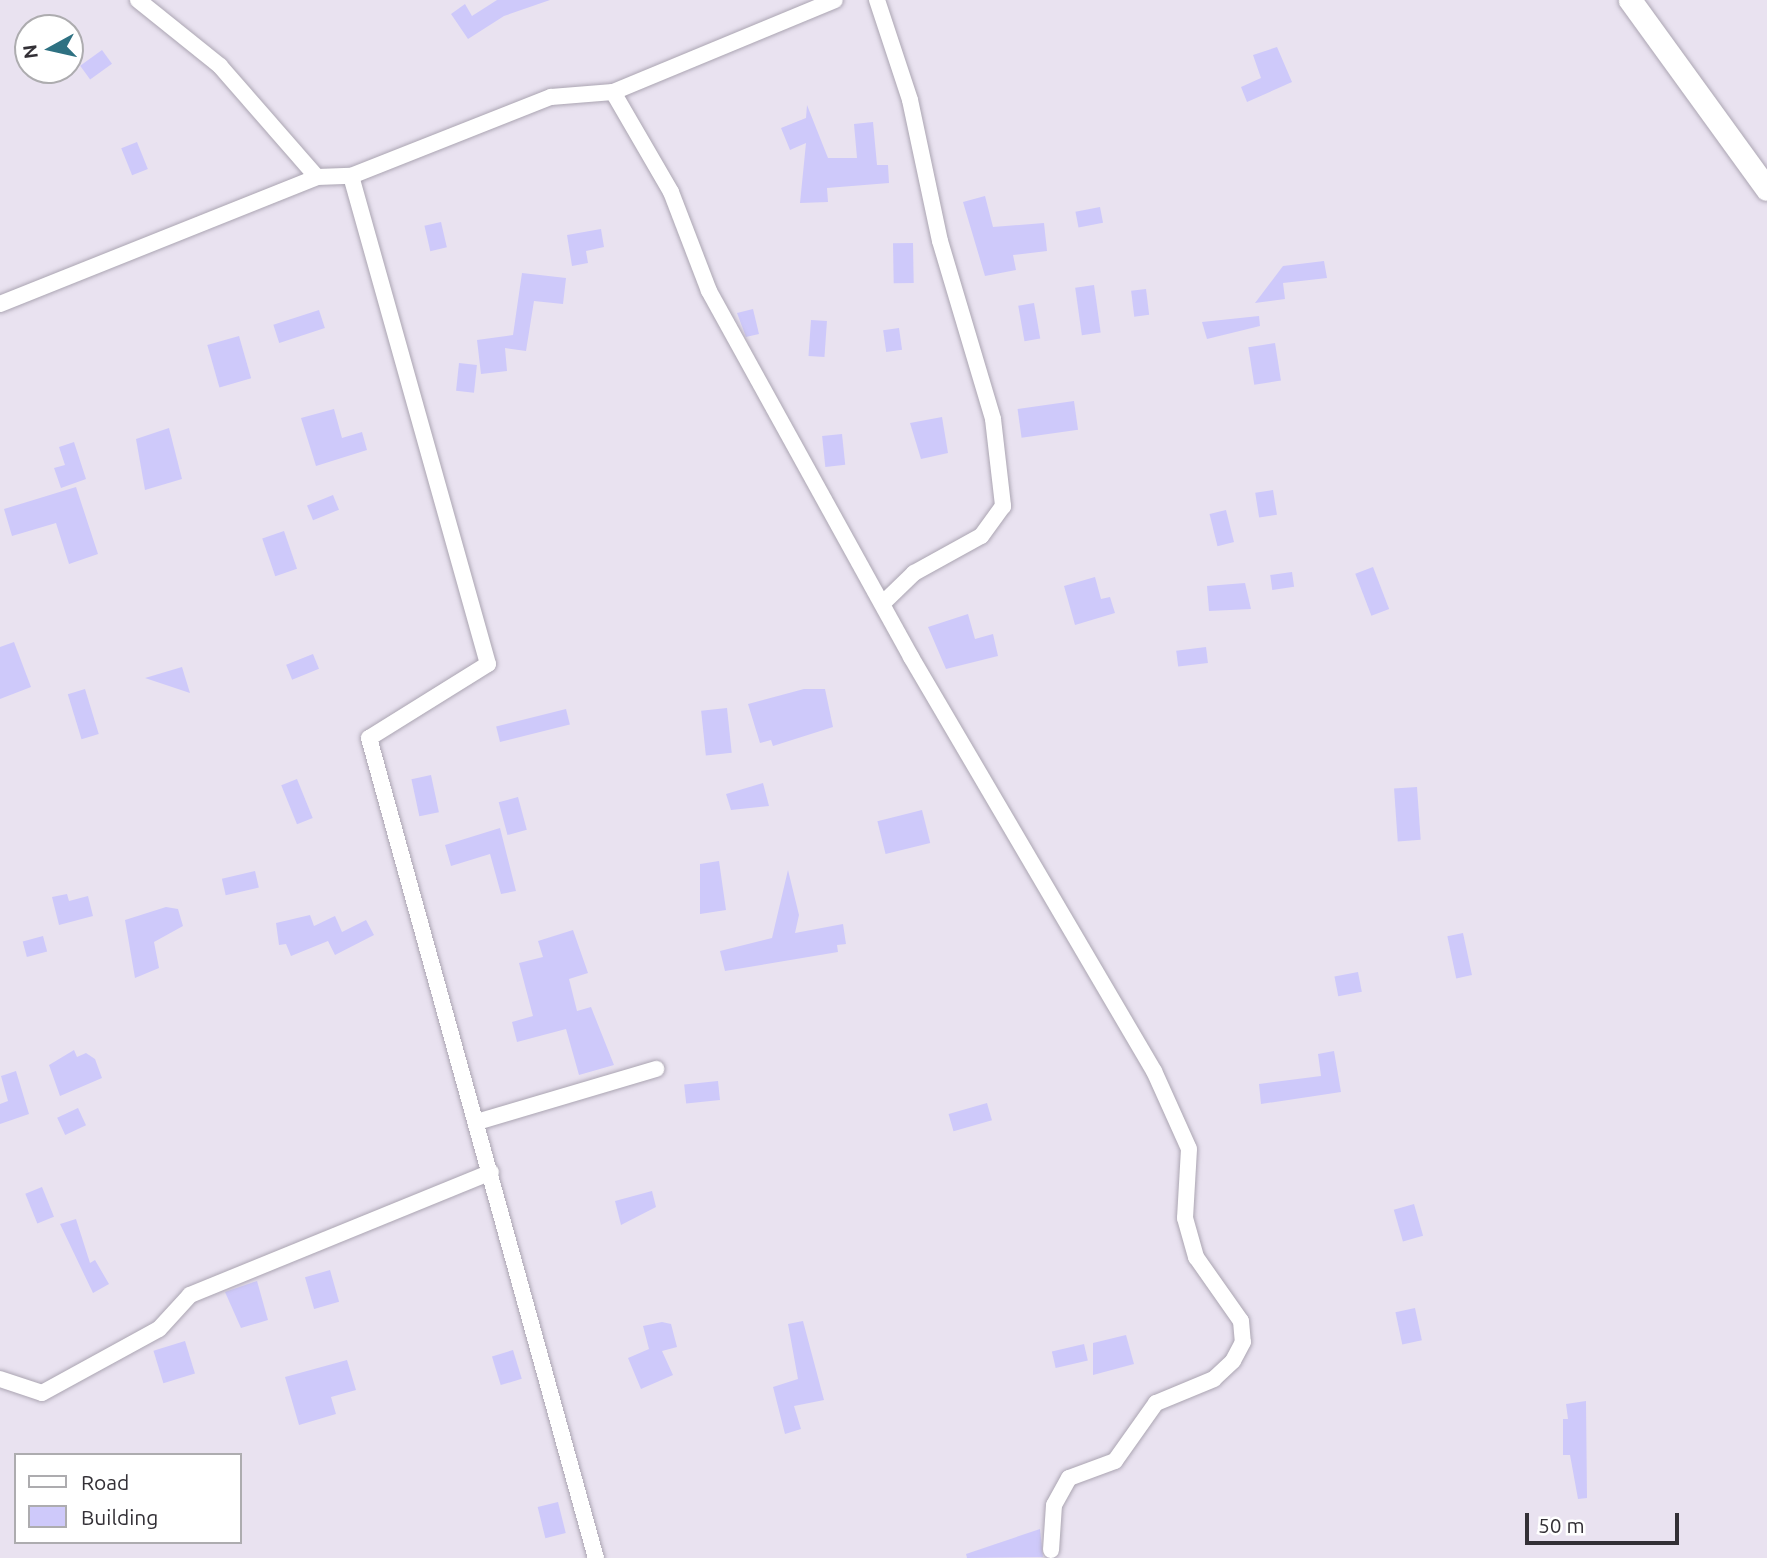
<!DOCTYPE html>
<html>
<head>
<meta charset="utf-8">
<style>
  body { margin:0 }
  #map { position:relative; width:1767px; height:1558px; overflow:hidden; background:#e9e2f0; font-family:Ubuntu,sans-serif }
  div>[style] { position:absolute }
  .building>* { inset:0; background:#cec9fa; transform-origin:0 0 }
  .roads { filter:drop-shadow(0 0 2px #aba5b2) drop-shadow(0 0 2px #aba5b2) }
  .minor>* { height:16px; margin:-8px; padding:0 8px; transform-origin:8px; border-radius:8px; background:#fff }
  .secondary>* { height:23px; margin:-11.5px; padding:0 11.5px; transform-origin:11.5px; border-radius:11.5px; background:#fff }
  span { translate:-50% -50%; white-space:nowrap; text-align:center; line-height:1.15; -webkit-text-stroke:5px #fff; paint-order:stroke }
  .legend { position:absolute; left:14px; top:1453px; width:228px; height:91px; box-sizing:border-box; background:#fff; border:2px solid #adacaf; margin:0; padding:9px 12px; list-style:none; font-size:21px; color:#333036 }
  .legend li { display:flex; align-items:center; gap:14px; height:35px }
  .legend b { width:35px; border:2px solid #adacaf }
  .north { position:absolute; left:14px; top:14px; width:70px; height:70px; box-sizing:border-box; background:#fff; border:2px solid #adacaf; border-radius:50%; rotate:262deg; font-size:19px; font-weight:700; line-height:28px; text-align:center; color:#333036 }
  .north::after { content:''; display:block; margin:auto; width:24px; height:32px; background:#2e7182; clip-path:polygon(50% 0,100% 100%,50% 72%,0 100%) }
  .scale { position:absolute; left:1525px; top:1513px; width:154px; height:32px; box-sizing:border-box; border:4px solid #333036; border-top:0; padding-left:9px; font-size:21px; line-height:24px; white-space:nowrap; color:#333036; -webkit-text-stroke:5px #fff; paint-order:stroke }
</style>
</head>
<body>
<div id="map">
  <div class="building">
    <div style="clip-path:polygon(497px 0,550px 0,504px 16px,468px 39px,451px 14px,465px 4px,472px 16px)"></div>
    <div style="clip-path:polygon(1277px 47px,1292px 82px,1247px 102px,1241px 87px,1261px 78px,1253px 55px)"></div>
    <div style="left:102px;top:50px;width:17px;height:27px;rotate:54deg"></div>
    <div style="clip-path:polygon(807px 105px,828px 158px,857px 158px,854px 124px,873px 122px,877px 165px,888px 165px,889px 183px,827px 188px,828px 202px,800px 203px,806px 143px,790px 150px,781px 128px,806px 118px)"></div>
    <div style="left:137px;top:142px;width:29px;height:17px;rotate:68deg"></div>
    <div style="clip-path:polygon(985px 196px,993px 227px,1044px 223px,1047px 251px,1013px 255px,1016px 270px,985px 276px,963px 202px)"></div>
    <div style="left:1100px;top:207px;width:16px;height:25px;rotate:79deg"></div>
    <div style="left:441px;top:222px;width:26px;height:17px;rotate:77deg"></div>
    <div style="clip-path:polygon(601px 229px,604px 247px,586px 251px,588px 263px,572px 266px,567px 235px)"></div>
    <div style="left:913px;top:243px;width:40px;height:20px;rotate:89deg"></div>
    <div style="clip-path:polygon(1324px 261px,1327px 278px,1283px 283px,1285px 299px,1255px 303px,1283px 266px)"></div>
    <div style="clip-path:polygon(522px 273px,566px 278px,563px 304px,534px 301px,526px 351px,505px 348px,507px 371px,481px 374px,477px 340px,513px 335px)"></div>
    <div style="left:1094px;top:285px;width:48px;height:19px;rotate:82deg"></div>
    <div style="left:1146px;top:289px;width:26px;height:15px;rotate:83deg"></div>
    <div style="left:1034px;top:303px;width:36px;height:16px;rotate:80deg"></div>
    <div style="clip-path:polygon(753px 309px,759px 334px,746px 337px,737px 313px)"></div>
    <div style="left:319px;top:310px;width:19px;height:48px;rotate:72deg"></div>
    <div style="clip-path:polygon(1259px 316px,1260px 326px,1207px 339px,1202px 322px)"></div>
    <div style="left:811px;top:320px;width:16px;height:36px;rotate:4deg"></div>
    <div style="left:899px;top:328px;width:22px;height:16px;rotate:82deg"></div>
    <div style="left:239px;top:336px;width:44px;height:33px;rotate:74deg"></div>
    <div style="left:1275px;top:343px;width:38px;height:27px;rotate:81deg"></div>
    <div style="left:459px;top:363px;width:18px;height:28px;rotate:6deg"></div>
    <div style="left:1074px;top:401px;width:29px;height:57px;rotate:82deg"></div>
    <div style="clip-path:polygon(334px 409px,342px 438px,362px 432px,367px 450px,316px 466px,301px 418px)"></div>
    <div style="clip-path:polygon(942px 417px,948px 453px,921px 459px,910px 423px)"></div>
    <div style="clip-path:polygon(169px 428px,182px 479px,145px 490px,136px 439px)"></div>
    <div style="left:842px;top:434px;width:31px;height:20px;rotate:84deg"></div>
    <div style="clip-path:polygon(74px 442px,86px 479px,61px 488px,54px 468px,65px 465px,59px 447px)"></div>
    <div style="clip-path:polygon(76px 487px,98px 554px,69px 564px,56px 523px,12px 536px,4px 509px)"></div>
    <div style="left:1273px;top:490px;width:25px;height:18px;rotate:81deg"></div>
    <div style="left:333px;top:495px;width:16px;height:28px;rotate:68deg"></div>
    <div style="left:1226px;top:510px;width:33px;height:17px;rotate:76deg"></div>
    <div style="left:284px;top:531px;width:40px;height:23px;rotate:71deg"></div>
    <div style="left:1373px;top:567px;width:45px;height:19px;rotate:69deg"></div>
    <div style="left:1292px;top:572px;width:15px;height:22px;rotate:82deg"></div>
    <div style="clip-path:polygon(1095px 577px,1101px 599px,1110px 597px,1115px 613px,1075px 625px,1064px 586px)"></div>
    <div style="clip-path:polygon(1245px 583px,1251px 609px,1209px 611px,1207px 586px)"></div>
    <div style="clip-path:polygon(968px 614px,975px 639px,993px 634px,998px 656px,946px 669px,928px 627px)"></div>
    <div style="clip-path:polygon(14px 642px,31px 687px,0 699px,0 647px)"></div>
    <div style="left:1206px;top:647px;width:16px;height:30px;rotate:83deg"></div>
    <div style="left:313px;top:654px;width:16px;height:29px;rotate:68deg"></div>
    <div style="clip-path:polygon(182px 667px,190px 693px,145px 678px)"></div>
    <div style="left:85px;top:689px;width:47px;height:18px;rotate:73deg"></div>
    <div style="clip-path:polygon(804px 689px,825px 689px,833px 727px,773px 746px,771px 740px,760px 743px,748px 704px)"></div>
    <div style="left:727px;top:708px;width:45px;height:26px;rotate:84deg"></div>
    <div style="left:566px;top:709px;width:16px;height:72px;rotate:76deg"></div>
    <div style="left:431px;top:775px;width:38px;height:20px;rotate:78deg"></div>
    <div style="left:297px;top:779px;width:42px;height:17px;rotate:68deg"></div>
    <div style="clip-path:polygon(763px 783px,769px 806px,731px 810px,726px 794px)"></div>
    <div style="left:1417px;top:787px;width:53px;height:23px;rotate:86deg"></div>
    <div style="left:518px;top:797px;width:34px;height:20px;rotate:75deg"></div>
    <div style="left:922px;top:810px;width:34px;height:46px;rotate:76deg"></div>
    <div style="clip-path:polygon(500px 828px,516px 891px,501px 894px,490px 854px,451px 866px,445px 845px)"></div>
    <div style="clip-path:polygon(719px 861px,726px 910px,700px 914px,700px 864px)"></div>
    <div style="clip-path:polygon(788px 870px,799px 915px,795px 933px,843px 924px,846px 944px,837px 945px,838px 952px,725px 971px,720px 951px,772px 938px)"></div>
    <div style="left:255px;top:871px;width:17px;height:34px;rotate:77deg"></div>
    <div style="clip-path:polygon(67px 894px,69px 901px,88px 896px,93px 916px,59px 925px,52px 897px)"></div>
    <div style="clip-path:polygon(166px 907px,178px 909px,183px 926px,154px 942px,159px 968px,135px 978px,125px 920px)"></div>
    <div style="clip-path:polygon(310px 915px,314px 926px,335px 916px,342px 932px,366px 920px,374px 935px,335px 955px,328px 941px,291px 956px,286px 944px,279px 945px,276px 923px)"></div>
    <div style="clip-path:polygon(573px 930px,588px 973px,569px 979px,577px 1011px,591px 1007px,614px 1065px,579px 1075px,566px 1029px,517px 1042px,512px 1022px,533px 1016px,519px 963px,543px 957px,538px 941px)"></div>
    <div style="left:1463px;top:933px;width:43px;height:16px;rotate:78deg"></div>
    <div style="left:43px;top:936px;width:16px;height:21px;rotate:75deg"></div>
    <div style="left:1358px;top:972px;width:20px;height:24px;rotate:79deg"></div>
    <div style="clip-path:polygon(74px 1050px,77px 1057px,86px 1053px,95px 1059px,102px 1078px,60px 1096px,49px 1065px)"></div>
    <div style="clip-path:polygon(1334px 1051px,1341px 1092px,1261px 1104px,1259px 1084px,1321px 1076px,1318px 1054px)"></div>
    <div style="clip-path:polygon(16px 1071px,29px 1114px,0 1124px,0 1104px,8px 1101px,1px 1076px)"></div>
    <div style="left:718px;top:1081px;width:19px;height:34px;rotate:84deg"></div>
    <div style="left:987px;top:1103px;width:18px;height:40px;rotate:74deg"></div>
    <div style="left:78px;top:1108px;width:19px;height:23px;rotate:65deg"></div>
    <div style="left:42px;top:1187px;width:32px;height:18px;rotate:68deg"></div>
    <div style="clip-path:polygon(652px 1191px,656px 1207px,621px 1225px,615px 1201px)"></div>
    <div style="left:1414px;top:1204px;width:33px;height:21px;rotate:74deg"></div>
    <div style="clip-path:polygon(76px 1219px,90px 1263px,95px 1260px,109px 1284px,93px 1293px,60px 1224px)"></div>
    <div style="left:330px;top:1270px;width:33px;height:26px;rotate:74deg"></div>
    <div style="clip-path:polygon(257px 1281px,268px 1320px,241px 1328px,225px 1292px)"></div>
    <div style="left:1415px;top:1308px;width:33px;height:20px;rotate:78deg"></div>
    <div style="clip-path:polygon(803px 1321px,824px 1400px,794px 1406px,801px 1429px,785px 1434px,773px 1387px,798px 1379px,788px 1324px)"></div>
    <div style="clip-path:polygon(662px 1322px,671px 1324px,677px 1347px,662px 1351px,673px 1375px,641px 1389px,628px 1358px,649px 1349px,643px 1326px)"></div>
    <div style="clip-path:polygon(1126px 1335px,1134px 1364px,1093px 1375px,1093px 1343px)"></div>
    <div style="left:185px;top:1341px;width:34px;height:33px;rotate:73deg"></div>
    <div style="left:1084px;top:1344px;width:17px;height:33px;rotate:77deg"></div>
    <div style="left:513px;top:1350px;width:30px;height:22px;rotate:73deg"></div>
    <div style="clip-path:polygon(347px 1360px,356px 1390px,331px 1397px,336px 1414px,299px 1425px,285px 1377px)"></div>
    <div style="clip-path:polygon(1586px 1401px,1587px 1498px,1578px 1499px,1570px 1455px,1563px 1455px,1563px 1419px,1568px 1419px,1566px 1404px)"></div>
    <div style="left:558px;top:1502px;width:32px;height:21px;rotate:76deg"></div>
    <div style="clip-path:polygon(1040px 1529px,1043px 1557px,967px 1558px,966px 1554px)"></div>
  </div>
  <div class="roads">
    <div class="minor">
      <div style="left:138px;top:0;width:105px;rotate:38.8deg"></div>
      <div style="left:220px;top:66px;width:147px;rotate:48.9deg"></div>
      <div style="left:877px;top:0;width:105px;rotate:71.7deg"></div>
      <div style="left:910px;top:100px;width:144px;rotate:78deg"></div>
      <div style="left:940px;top:241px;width:186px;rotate:73.4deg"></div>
      <div style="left:993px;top:419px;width:88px;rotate:83.4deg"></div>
      <div style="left:1003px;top:506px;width:37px;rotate:126deg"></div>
      <div style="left:981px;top:536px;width:77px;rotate:151.1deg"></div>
      <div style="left:914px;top:573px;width:43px;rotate:135.9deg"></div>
      <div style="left:613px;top:92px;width:116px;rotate:59.9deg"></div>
      <div style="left:671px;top:192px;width:106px;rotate:69deg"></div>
      <div style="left:709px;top:291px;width:418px;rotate:61.1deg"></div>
      <div style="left:911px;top:657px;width:480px;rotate:59.6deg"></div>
      <div style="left:1154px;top:1071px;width:85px;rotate:65.8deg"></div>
      <div style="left:1189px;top:1149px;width:69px;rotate:93.3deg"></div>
      <div style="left:1185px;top:1218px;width:41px;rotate:74.2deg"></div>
      <div style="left:1196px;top:1257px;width:78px;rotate:54.9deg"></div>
      <div style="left:1241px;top:1321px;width:21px;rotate:85deg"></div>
      <div style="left:1243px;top:1342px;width:21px;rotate:118deg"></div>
      <div style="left:1233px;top:1361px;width:26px;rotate:137deg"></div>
      <div style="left:1214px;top:1379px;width:63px;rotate:157.5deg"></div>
      <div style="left:1156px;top:1403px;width:71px;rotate:125.3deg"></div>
      <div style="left:1115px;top:1461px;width:49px;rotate:159.7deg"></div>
      <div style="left:1069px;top:1478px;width:31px;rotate:119deg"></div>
      <div style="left:1054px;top:1505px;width:45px;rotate:93.8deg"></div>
      <div style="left:351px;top:176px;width:507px;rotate:74.32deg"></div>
      <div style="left:488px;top:664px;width:140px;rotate:148.1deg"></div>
      <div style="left:369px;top:738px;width:851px;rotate:74.53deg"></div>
      <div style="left:0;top:304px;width:341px;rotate:-21.8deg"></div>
      <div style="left:317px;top:177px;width:34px;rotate:-2deg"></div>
      <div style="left:351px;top:176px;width:215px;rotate:-21.6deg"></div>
      <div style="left:551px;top:97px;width:62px;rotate:-4.6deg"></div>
      <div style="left:613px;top:92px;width:240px;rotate:-22.5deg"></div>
      <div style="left:477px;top:1122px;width:187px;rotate:-16.5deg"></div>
      <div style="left:0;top:1379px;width:44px;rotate:18.4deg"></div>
      <div style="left:42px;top:1393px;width:133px;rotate:-28.7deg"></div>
      <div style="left:159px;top:1329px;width:46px;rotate:-47.6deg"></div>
      <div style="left:190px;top:1295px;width:325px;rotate:-22.2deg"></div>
    </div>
    <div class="secondary">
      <div style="left:1630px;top:0;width:233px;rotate:54.1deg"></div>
    </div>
  </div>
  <ul class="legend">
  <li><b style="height:9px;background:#fff"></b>Road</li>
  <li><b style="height:19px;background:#cec9fa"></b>Building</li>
  </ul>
  <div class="north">N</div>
  <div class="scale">50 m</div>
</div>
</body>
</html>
